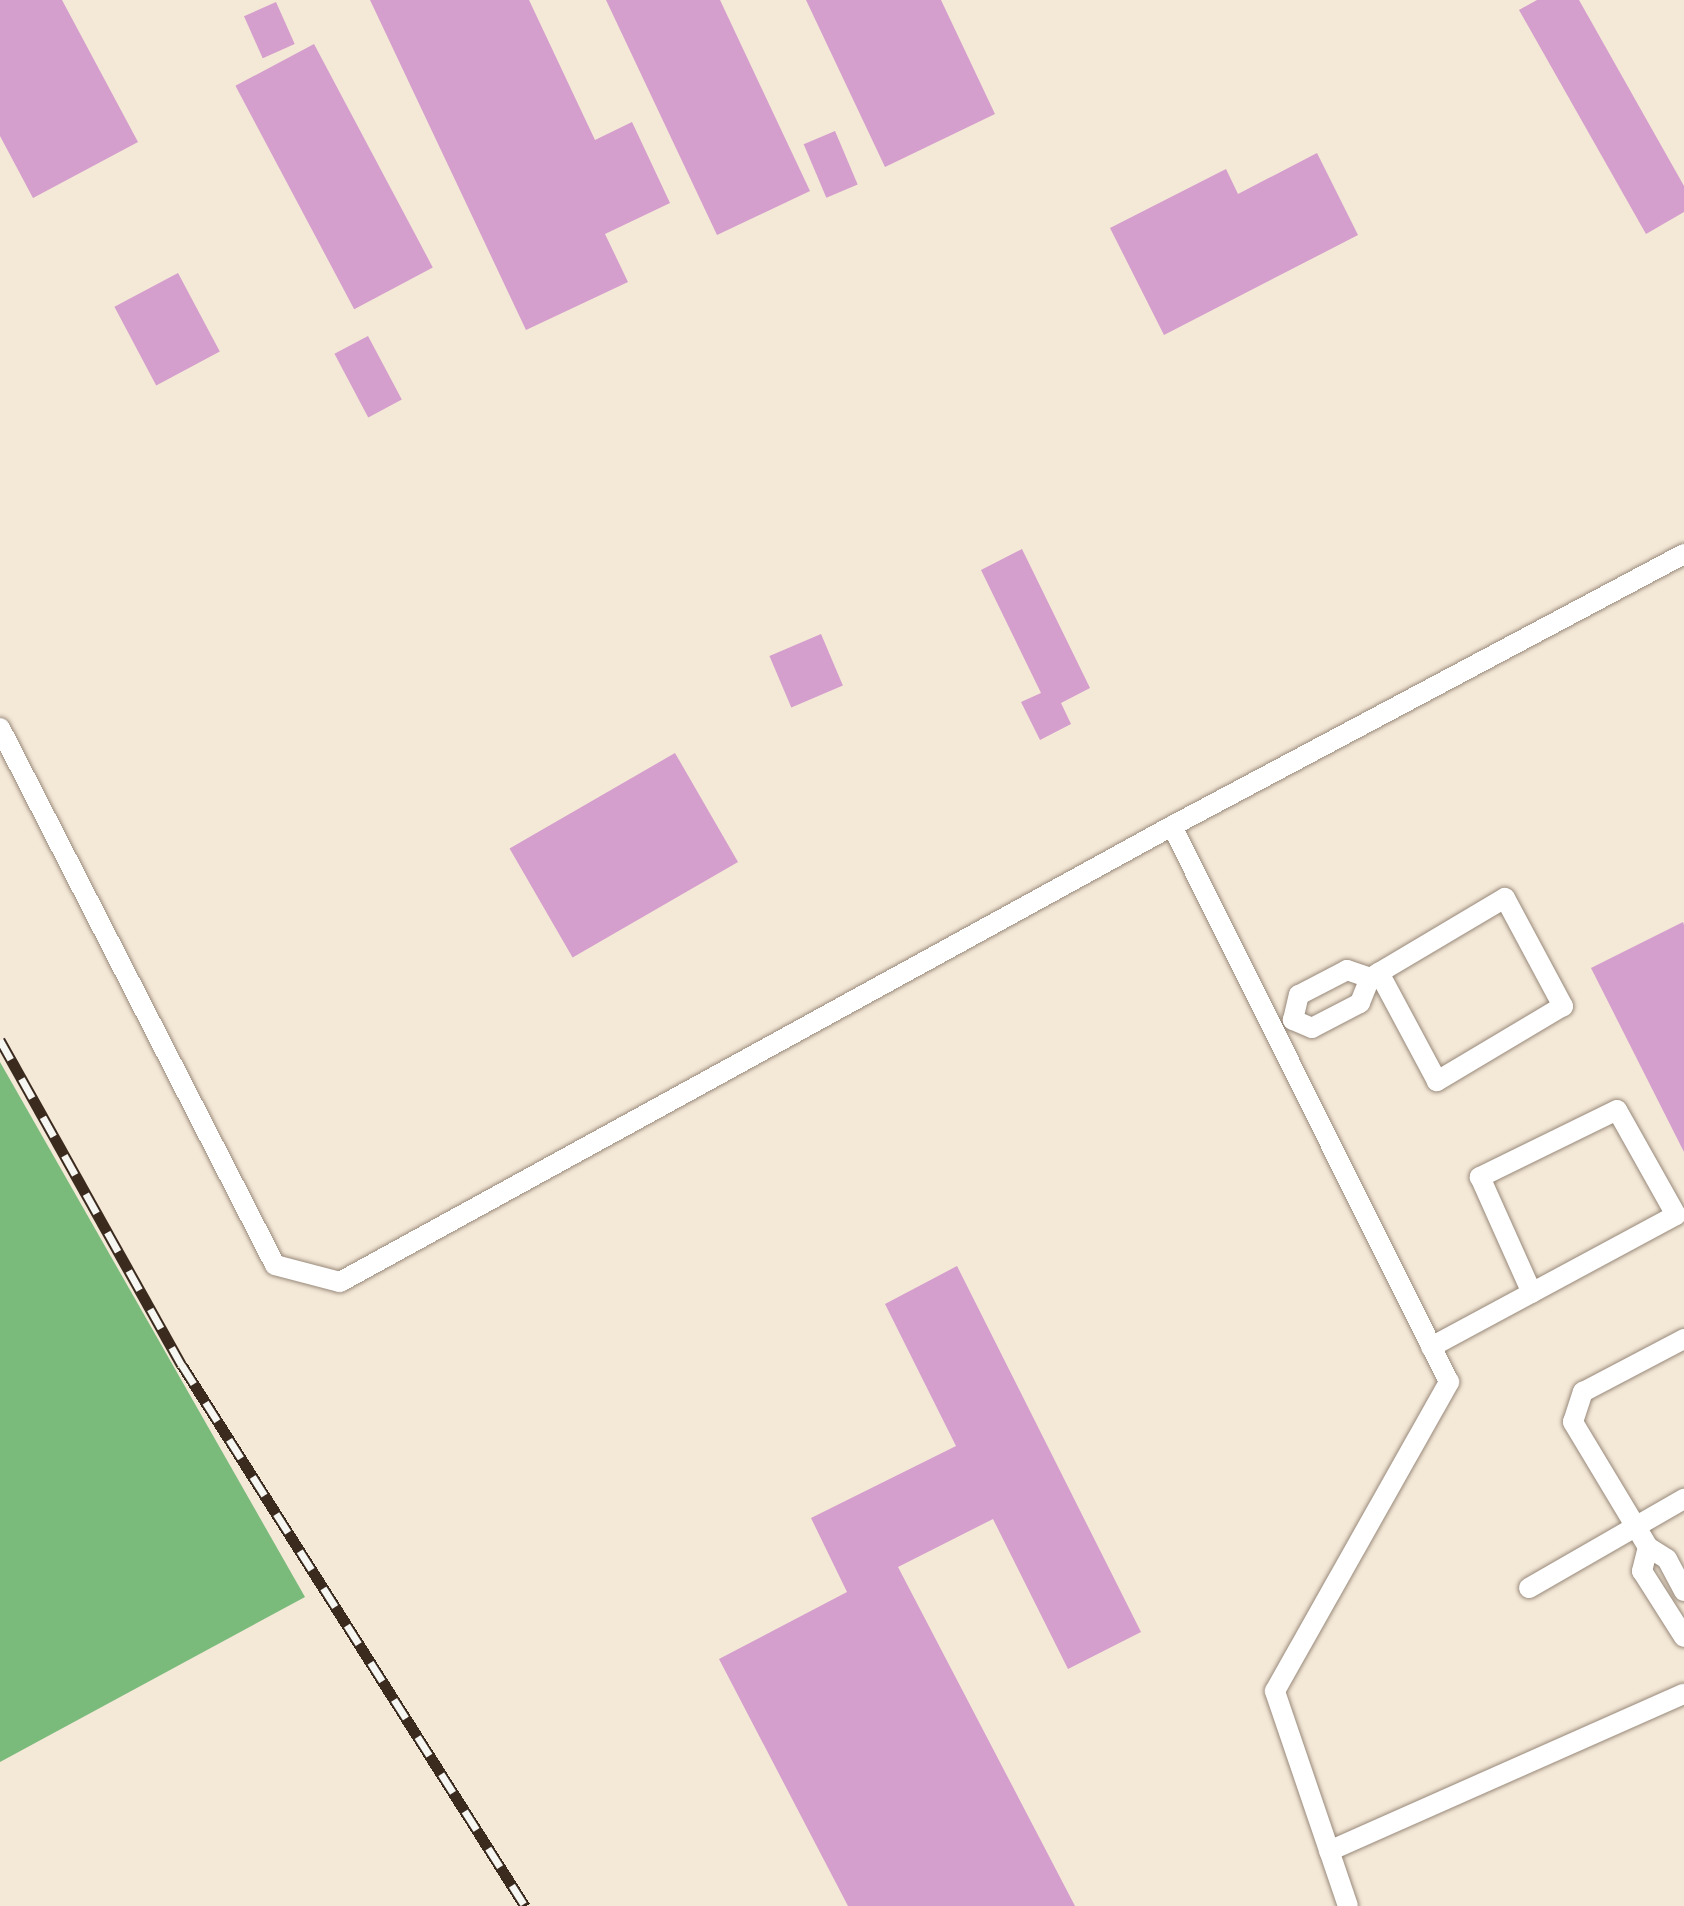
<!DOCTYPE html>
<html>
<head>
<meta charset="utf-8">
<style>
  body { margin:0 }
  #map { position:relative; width:1684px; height:1906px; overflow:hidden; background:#f4e8d7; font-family:"IM FELL French Canon",serif }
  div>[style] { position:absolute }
  .forest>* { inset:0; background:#7abb7c }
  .building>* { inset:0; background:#d49ecd; transform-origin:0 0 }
  .roads { filter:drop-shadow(0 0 2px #98897a) drop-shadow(0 0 2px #98897a) }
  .lane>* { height:20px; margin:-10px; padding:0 10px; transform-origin:10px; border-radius:10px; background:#fff }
  .rail>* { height:11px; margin-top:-5.5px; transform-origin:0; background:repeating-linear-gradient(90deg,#f6f6f2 0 22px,#3b2a1e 0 44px); box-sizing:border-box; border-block:2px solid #3b2a1e }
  span { translate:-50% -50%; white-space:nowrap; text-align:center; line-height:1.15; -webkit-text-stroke:8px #f6f6f2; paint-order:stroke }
</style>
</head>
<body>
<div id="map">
  <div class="forest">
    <div style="clip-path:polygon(0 1062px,305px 1597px,0 1762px)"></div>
  </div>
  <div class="building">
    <div style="clip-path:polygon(0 0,62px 0,138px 142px,33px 198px,0 136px)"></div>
    <div style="clip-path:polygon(370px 0,529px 0,595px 140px,632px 122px,670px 203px,605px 234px,628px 282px,526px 330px)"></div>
    <div style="clip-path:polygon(606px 0,720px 0,810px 191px,717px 235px)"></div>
    <div style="clip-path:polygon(806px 0,941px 0,995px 114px,885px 167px)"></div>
    <div style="clip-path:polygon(1537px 0,1579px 0,1684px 186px,1684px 212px,1646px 234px,1519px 10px)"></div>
    <div style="left:276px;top:2px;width:46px;height:35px;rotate:66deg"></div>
    <div style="left:314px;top:44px;width:253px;height:89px;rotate:62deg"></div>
    <div style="left:835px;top:131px;width:58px;height:34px;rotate:67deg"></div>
    <div style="clip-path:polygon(1317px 153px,1358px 235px,1164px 335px,1110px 228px,1226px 169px,1238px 194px)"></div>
    <div style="left:178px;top:273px;width:89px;height:72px;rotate:62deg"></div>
    <div style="left:368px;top:336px;width:72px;height:38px;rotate:62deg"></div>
    <div style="clip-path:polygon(1022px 549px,1090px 688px,1061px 703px,1071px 724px,1040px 740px,1021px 702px,1041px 693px,981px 570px)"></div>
    <div style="left:821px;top:634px;width:56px;height:56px;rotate:67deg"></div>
    <div style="left:675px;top:753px;width:126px;height:191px;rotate:60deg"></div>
    <div style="clip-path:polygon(1683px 922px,1684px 925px,1684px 1152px,1591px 968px)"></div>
    <div style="clip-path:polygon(957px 1266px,1141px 1632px,1068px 1669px,993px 1519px,898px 1567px,1075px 1906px,848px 1906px,719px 1659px,847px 1592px,811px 1518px,956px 1446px,885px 1304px)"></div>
  </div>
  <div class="roads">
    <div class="lane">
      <div style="left:0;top:728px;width:603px;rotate:62.88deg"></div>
      <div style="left:275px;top:1265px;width:67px;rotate:14.7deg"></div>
      <div style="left:340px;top:1282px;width:949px;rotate:-28.73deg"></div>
      <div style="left:1347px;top:970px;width:24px;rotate:19deg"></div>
      <div style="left:1370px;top:978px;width:27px;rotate:112deg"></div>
      <div style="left:1360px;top:1003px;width:54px;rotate:152.5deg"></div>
      <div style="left:1312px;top:1028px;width:21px;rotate:-157deg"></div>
      <div style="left:1293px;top:1020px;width:26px;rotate:-77deg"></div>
      <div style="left:1299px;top:995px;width:54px;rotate:-27.5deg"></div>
      <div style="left:1370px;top:978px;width:157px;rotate:-30.7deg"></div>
      <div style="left:1505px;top:898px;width:123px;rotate:61.8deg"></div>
      <div style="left:1563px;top:1006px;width:147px;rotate:149.2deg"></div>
      <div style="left:1437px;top:1081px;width:123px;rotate:-118.2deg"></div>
      <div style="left:1431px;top:1347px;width:278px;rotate:-28.3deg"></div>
      <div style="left:1676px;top:1215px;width:120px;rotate:-119.3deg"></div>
      <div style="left:1617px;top:1110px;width:153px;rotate:153.9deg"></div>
      <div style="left:1480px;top:1177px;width:127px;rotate:65.9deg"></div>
      <div style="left:1648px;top:1547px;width:146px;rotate:-121deg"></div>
      <div style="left:1573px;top:1422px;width:32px;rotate:-72deg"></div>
      <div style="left:1583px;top:1392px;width:114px;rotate:-27.7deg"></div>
      <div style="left:1529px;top:1588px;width:179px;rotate:-29.9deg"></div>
      <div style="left:1684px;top:1591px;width:36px;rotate:-118deg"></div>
      <div style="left:1667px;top:1559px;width:22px;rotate:-148deg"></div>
      <div style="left:1648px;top:1547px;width:25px;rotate:104deg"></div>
      <div style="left:1642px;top:1571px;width:78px;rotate:57.5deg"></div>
      <div style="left:1329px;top:1851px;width:388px;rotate:-23.9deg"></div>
      <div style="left:1348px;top:1906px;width:227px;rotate:-108.8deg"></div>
      <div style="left:1275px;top:1691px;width:355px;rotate:-60.6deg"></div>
      <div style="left:1449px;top:1382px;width:621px;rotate:-116.48deg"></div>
      <div style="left:1172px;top:826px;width:580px;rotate:-27.98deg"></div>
    </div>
  </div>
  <div class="rail">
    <div style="left:0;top:1040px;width:372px;rotate:60.8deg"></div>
    <div style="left:182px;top:1365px;width:641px;rotate:57.62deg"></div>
  </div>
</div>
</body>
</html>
